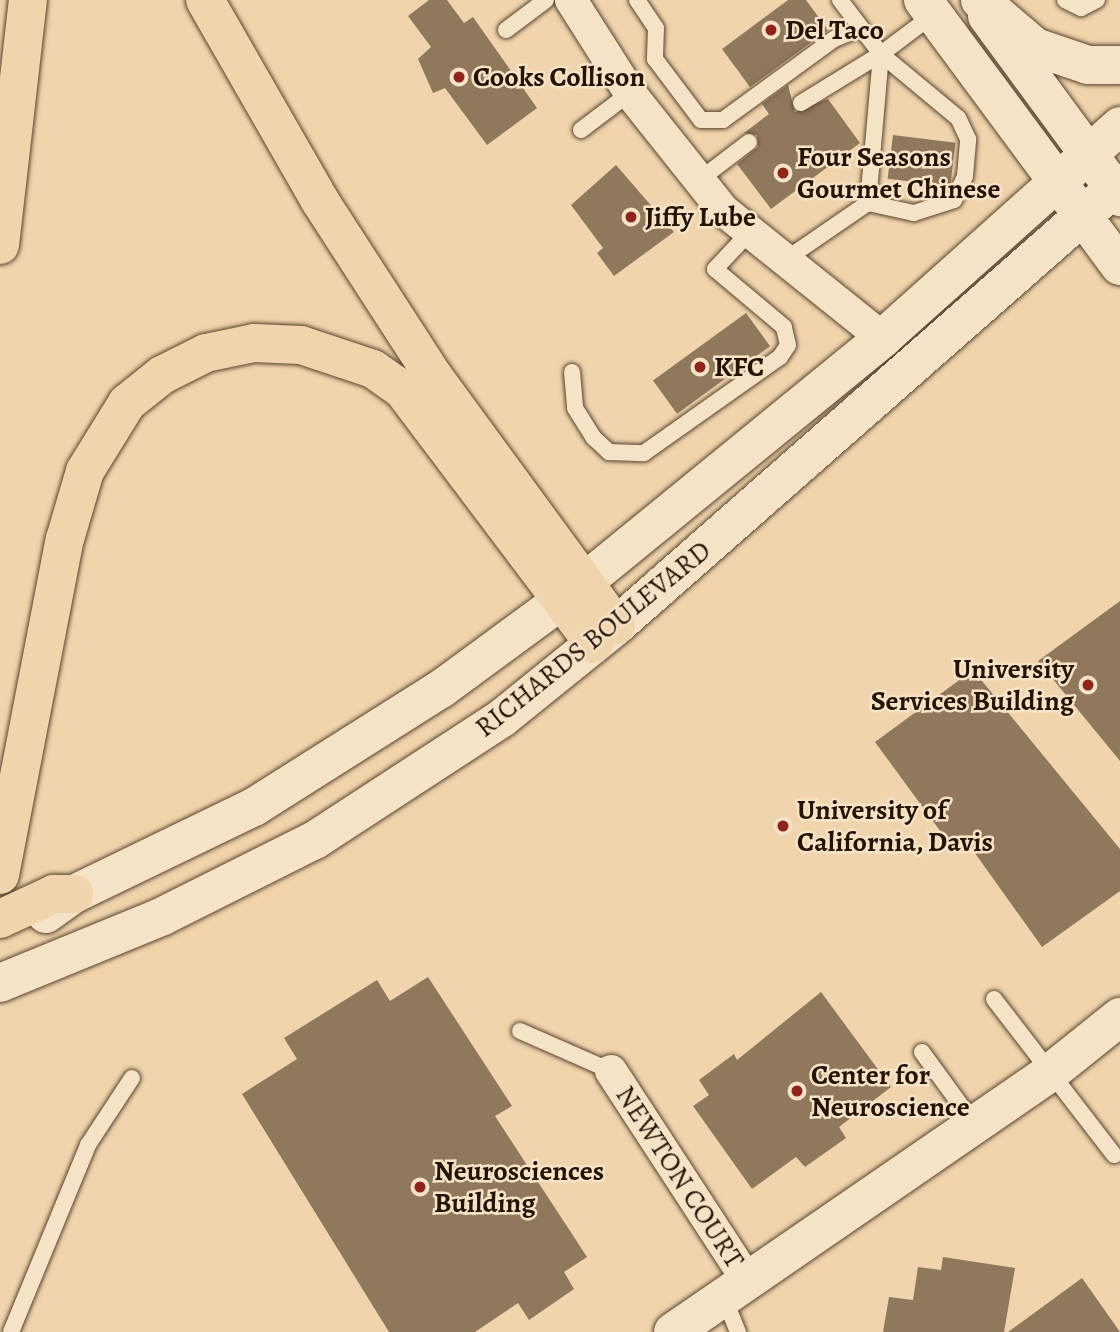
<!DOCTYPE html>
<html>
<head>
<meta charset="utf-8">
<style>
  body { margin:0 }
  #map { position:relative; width:1120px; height:1332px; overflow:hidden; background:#f0d4ab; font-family:Alegreya,serif }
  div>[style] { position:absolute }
  .building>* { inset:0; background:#8f785b; transform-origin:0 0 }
  .roads { filter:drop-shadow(0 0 2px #58442e) drop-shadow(0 0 2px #58442e) }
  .service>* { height:16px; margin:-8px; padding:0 8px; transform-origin:8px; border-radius:8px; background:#f5e3c8 }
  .minor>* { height:32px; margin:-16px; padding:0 16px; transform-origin:16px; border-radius:16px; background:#f5e3c8 }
  .tertiary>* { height:38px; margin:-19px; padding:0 19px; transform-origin:19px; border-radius:19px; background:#f5e3c8 }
  .secondary>* { height:38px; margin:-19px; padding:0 19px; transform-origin:19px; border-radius:19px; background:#f5e3c8 }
  .motorway>* { height:38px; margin:-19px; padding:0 19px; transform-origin:19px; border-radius:19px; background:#f0d4ab }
  .dots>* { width:19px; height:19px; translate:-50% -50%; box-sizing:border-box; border:4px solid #f5e3c8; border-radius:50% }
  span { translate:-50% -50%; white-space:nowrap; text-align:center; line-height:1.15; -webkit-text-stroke:5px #f5e3c8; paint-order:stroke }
  .poi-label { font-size:28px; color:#251405; font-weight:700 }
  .left { translate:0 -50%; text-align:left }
  .right { translate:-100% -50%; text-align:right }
  .street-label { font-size:28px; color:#251405 }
</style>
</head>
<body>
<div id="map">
  <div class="building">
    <div style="clip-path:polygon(429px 0,447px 0,464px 23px,473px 17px,537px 108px,487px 145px,445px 88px,433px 93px,418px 59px,431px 47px,408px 16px)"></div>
    <div style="clip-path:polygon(788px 0,806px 0,828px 30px,750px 87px,722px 49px)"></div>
    <div style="clip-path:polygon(788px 85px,795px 112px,828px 99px,860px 143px,771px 209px,737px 164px,758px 147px,757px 135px,744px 133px,769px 114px,762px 104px)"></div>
    <div style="left:893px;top:135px;width:63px;height:44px;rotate:7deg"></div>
    <div style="clip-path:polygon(616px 165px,674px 232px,614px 276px,597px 253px,603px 248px,571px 205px)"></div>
    <div style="left:746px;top:313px;width:41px;height:115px;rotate:54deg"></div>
    <div style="clip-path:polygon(1120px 601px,1120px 761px,1038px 661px)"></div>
    <div style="clip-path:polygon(973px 670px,1120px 849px,1120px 891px,1042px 947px,962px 835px,949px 843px,875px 742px)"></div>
    <div style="clip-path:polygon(428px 977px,512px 1106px,495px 1116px,587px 1257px,564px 1272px,574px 1289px,529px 1320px,518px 1303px,475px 1332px,389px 1332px,242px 1094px,297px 1059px,284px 1038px,377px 980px,390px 1001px)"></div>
    <div style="clip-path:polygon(821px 992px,891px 1087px,839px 1127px,846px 1138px,805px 1167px,796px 1157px,752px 1189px,693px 1106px,709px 1095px,699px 1080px,734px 1054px,737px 1060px)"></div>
    <div style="clip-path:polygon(943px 1257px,1015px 1268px,1004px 1332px,883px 1332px,889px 1297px,913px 1300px,918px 1267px,941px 1270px)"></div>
    <div style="clip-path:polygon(1082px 1278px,1120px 1332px,1008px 1332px)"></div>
  </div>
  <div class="roads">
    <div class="service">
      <div style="left:637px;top:0;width:34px;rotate:56deg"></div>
      <div style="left:656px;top:28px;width:31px;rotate:92deg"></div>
      <div style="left:655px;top:59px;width:76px;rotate:53deg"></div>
      <div style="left:701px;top:120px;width:22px"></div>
      <div style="left:723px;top:120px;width:137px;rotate:-36.1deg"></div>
      <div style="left:834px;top:39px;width:29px;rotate:-22deg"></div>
      <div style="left:840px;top:0;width:68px;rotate:52.8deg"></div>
      <div style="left:881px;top:54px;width:66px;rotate:-37deg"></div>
      <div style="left:1065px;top:0;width:18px;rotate:27deg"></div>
      <div style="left:1081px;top:8px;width:18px;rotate:-27deg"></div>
      <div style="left:506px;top:30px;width:50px;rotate:-36.9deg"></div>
      <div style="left:801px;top:103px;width:94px;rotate:-31.5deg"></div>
      <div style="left:581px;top:130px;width:61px;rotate:-37.1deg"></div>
      <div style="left:698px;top:181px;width:64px;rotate:-37.4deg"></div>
      <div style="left:868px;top:203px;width:47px;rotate:12.3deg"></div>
      <div style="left:914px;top:213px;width:42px;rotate:-18deg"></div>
      <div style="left:954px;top:200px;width:26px;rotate:-65deg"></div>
      <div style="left:965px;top:176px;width:37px;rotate:-85deg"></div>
      <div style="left:968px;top:139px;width:23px;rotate:-115deg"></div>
      <div style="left:958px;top:118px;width:100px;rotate:-140.3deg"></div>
      <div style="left:785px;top:260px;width:101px;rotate:-34.5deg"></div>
      <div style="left:868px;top:203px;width:150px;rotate:-85deg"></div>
      <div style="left:572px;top:372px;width:36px;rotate:85deg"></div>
      <div style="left:575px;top:408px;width:36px;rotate:58deg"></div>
      <div style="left:594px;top:438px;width:21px;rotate:43deg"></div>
      <div style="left:609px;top:452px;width:35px;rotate:2deg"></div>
      <div style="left:644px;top:453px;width:166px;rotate:-35.2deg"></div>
      <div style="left:780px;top:357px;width:14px;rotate:-56deg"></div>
      <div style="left:788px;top:345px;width:18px;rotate:-103deg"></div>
      <div style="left:784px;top:327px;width:90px;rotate:-140deg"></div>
      <div style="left:715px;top:269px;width:48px;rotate:-46.7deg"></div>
      <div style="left:994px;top:999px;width:197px;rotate:52.4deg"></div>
      <div style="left:520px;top:1031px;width:99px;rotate:23.7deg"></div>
      <div style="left:922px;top:1052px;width:90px;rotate:54deg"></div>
      <div style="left:725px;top:1300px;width:35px;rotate:68deg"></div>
      <div style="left:11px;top:1332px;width:202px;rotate:-67.6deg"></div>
      <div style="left:88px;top:1145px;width:80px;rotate:-56.7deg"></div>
    </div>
    <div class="minor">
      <div style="left:571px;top:0;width:110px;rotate:57.6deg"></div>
      <div style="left:630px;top:93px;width:149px;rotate:51.5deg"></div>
      <div style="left:723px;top:210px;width:205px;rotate:38.7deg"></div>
      <div style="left:611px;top:1071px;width:253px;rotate:56.9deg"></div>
    </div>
    <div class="tertiary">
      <div style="left:923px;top:0;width:331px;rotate:53.5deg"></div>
      <div style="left:987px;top:16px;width:225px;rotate:53.7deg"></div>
      <div style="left:673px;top:1332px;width:457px;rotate:-34.5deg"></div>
      <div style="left:1050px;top:1073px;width:90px;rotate:-38.7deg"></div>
    </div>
    <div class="secondary">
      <div style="left:980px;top:0;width:72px;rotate:40.5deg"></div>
      <div style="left:1035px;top:47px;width:56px;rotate:18.8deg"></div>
      <div style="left:1088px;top:65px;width:32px"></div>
      <div style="left:46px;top:914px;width:34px;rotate:-36deg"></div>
      <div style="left:74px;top:894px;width:200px;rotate:-25.8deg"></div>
      <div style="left:254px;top:807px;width:221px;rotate:-32.3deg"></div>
      <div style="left:441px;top:689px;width:149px;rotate:-36.3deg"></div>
      <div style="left:561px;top:601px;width:416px;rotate:-39.2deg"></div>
      <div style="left:883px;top:338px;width:318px;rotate:-41.8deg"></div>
      <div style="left:0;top:983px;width:176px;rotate:-22.3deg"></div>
      <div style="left:163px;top:916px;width:170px;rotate:-26.6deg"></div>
      <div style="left:315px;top:840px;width:223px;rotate:-33.1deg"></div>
      <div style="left:502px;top:718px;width:146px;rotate:-38.9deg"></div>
      <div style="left:616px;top:626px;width:671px;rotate:-41.31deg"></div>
    </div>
    <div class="motorway">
      <div style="left:205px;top:0;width:232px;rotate:60.2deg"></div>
      <div style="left:320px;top:201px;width:210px;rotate:57.1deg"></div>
      <div style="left:434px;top:377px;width:308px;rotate:53.8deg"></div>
      <div style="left:0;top:245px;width:247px;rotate:-83.5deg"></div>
      <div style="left:0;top:875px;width:342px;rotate:-79.1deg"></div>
      <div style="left:65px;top:539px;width:71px;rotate:-73.6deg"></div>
      <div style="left:85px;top:471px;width:80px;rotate:-58.3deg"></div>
      <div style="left:127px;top:403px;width:45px;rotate:-38.7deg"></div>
      <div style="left:162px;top:375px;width:49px;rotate:-26.6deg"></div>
      <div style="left:206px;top:353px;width:49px;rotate:-11.8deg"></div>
      <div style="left:254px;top:343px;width:47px;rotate:2.4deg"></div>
      <div style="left:301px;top:345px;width:76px;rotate:18.4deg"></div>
      <div style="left:373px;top:369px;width:35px;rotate:35deg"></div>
      <div style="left:402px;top:389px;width:319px;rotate:53deg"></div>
      <div style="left:0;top:919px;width:60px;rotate:-24.8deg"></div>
      <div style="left:54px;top:894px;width:20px"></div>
    </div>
  </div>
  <div class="dots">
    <div style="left:771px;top:30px;background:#8f2418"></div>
    <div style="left:459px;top:77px;background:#8f2418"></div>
    <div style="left:783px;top:173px;background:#8f2418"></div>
    <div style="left:631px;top:217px;background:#8f2418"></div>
    <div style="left:700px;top:367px;background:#8f2418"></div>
    <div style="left:1088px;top:685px;background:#8f2418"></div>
    <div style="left:783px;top:826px;background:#8f2418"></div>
    <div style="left:797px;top:1091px;background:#8f2418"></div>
    <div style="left:420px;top:1187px;background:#8f2418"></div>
  </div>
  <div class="poi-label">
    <span class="left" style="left:785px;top:30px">Del Taco</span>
    <span class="left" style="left:473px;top:77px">Cooks Collison</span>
    <span class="left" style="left:797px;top:173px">Four Seasons<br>Gourmet Chinese</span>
    <span class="left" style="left:645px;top:217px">Jiffy Lube</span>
    <span class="left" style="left:714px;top:367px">KFC</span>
    <span class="right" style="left:1074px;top:685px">University<br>Services Building</span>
    <span class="left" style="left:797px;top:826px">University of<br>California, Davis</span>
    <span class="left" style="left:811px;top:1091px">Center for<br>Neuroscience</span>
    <span class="left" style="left:434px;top:1187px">Neurosciences<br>Building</span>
  </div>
  <div class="street-label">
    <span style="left:593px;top:639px;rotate:-39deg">RICHARDS BOULEVARD</span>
    <span style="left:680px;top:1177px;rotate:57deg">NEWTON COURT</span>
  </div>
</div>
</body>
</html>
